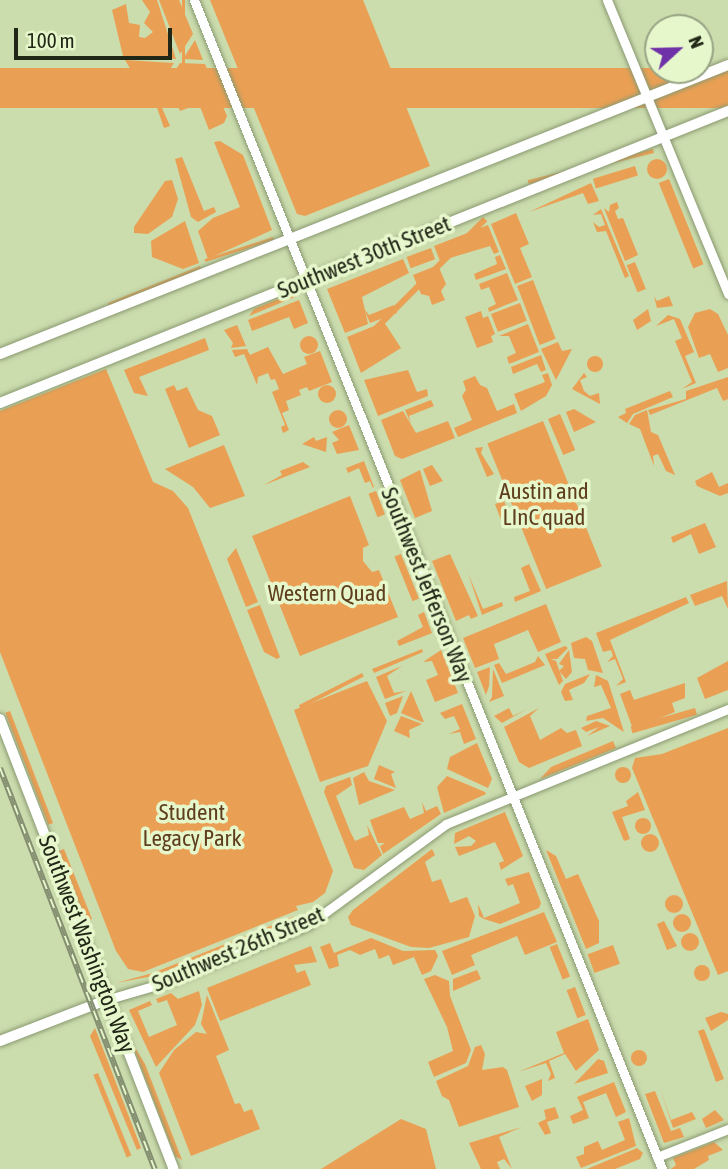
<!DOCTYPE html>
<html>
<head>
<meta charset="utf-8">
<style>
  body { margin:0 }
  #map { position:relative; width:728px; height:1169px; overflow:hidden; background:#daeabf; font-family:"Asap Condensed",sans-serif }
  div>[style] { position:absolute }
  .built>* { inset:0; background:#cbdcad }
  .green>* { inset:0; background:#eaa054; transform-origin:0 0 }
  .round { border-radius:50% }
  .roads { filter:drop-shadow(0 0 2px #8a9971) drop-shadow(0 0 2px #8a9971) }
  .minor>* { height:9px; margin:-4.5px; padding:0 4.5px; transform-origin:4.5px; border-radius:4.5px; background:#fff }
  .tertiary>* { height:10px; margin:-5px; padding:0 5px; transform-origin:5px; border-radius:5px; background:#fff }
  .rail>* { height:6px; margin-top:-3px; transform-origin:0; background:repeating-linear-gradient(90deg,#e7f7cc 0 10px,#848f71 0 20px); box-sizing:border-box; border-block:2px solid #848f71 }
  span { translate:-50% -50%; white-space:nowrap; text-align:center; line-height:1.15; -webkit-text-stroke:7px #e7f7cc; paint-order:stroke }
  .street-label { font-size:23px; color:#212717 }
  .park-label { font-size:23px; color:#5f3e1d }
  .north { position:absolute; left:644px; top:14px; width:70px; height:70px; box-sizing:border-box; background:#e7f7cc; border:2px solid #98a484; border-radius:50%; rotate:68deg; font-size:19px; font-weight:700; line-height:28px; text-align:center; color:#212717 }
  .north::after { content:''; display:block; margin:auto; width:24px; height:32px; background:#6f31a7; clip-path:polygon(50% 0,100% 100%,50% 72%,0 100%) }
  .scale { position:absolute; left:14px; top:28px; width:158px; height:32px; box-sizing:border-box; border:4px solid #212717; border-top:0; padding-left:9px; font-size:21px; line-height:24px; white-space:nowrap; color:#212717; -webkit-text-stroke:5px #e7f7cc; paint-order:stroke }
</style>
</head>
<body>
<div id="map">
  <div class="built">
    <div style="clip-path:polygon(evenodd,0 0,728px 0,728px 1169px,0 1169px,0 0,658px 28px,700px 28px,700px 70px,658px 70px,658px 28px)"></div>
  </div>
  <div class="green">
    <div style="clip-path:polygon(142px 0,157px 0,176px 59px,123px 56px,112px 10px,126px 4px,129px 23px,140px 25px,139px 37px,145px 38px,153px 32px,144px 23px,150px 12px)"></div>
    <div style="clip-path:polygon(159px 0,179px 0,193px 34px,180px 54px)"></div>
    <div style="left:182px;top:0;width:3px;height:84px"></div>
    <div style="clip-path:polygon(210px 0,363px 0,430px 166px,305px 216px,297px 214px)"></div>
    <div style="clip-path:polygon(195px 40px,203px 60px,183px 59px)"></div>
    <div style="clip-path:polygon(125px 60px,174px 63px,149px 100px)"></div>
    <div style="clip-path:polygon(180px 63px,205px 64px,227px 116px,224px 123px,209px 130px,199px 104px,180px 111px,176px 102px,162px 108px,170px 126px,164px 128px,155px 102px)"></div>
    <div style="left:728px;top:68px;width:40px;height:784px;rotate:90deg"></div>
    <div style="clip-path:polygon(220px 141px,243px 155px,272px 230px,208px 259px,198px 231px,213px 218px,240px 207px,214px 142px)"></div>
    <div style="left:653px;top:149px;width:4px;height:129px;rotate:76deg"></div>
    <div style="clip-path:polygon(182px 157px,204px 211px,214px 207px,216px 212px,198px 222px,191px 217px,175px 159px)"></div>
    <div class="round" style="left:647px;top:159px;width:20px;height:20px"></div>
    <div style="left:635px;top:166px;width:10px;height:44px;rotate:73deg"></div>
    <div style="left:669px;top:179px;width:92px;height:11px;rotate:68deg"></div>
    <div style="clip-path:polygon(172px 180px,178px 199px,172px 217px,148px 234px,134px 233px,134px 227px,165px 181px)"></div>
    <div style="clip-path:polygon(591px 183px,599px 201px,588px 204px,583px 193px,529px 212px)"></div>
    <div style="clip-path:polygon(617px 202px,619px 208px,615px 211px,618px 219px,623px 218px,638px 255px,625px 261px,604px 208px,609px 212px,610px 205px)"></div>
    <div style="clip-path:polygon(601px 209px,629px 276px,625px 278px,606px 231px,597px 232px,593px 222px,599px 227px,605px 225px,601px 214px,593px 215px)"></div>
    <div style="clip-path:polygon(516px 213px,529px 244px,520px 248px,532px 277px,515px 284px,491px 224px)"></div>
    <div style="left:483px;top:217px;width:6px;height:171px;rotate:45deg"></div>
    <div style="clip-path:polygon(185px 221px,199px 263px,183px 269px,152px 257px,151px 241px)"></div>
    <div style="clip-path:polygon(488px 225px,499px 252px,494px 254px,490px 246px,440px 261px,434px 246px)"></div>
    <div style="left:273px;top:237px;width:3px;height:72px;rotate:72deg"></div>
    <div style="left:431px;top:248px;width:12px;height:26px;rotate:70deg"></div>
    <div style="clip-path:polygon(500px 255px,506px 269px,476px 280px,474px 274px,497px 264px,495px 257px)"></div>
    <div style="clip-path:polygon(403px 259px,409px 273px,362px 297px,368px 324px,345px 333px,327px 289px)"></div>
    <div style="left:635px;top:262px;width:29px;height:9px;rotate:68deg"></div>
    <div style="clip-path:polygon(438px 265px,446px 284px,441px 291px,445px 300px,432px 305px,429px 296px,421px 294px,413px 275px)"></div>
    <div style="clip-path:polygon(200px 266px,202px 270px,108px 307px,108px 303px)"></div>
    <div style="clip-path:polygon(507px 273px,518px 300px,489px 312px,488px 308px,496px 304px,489px 287px,481px 290px,479px 284px)"></div>
    <div style="left:533px;top:280px;width:63px;height:17px;rotate:69deg"></div>
    <div style="clip-path:polygon(295px 292px,297px 296px,249px 316px,254px 309px)"></div>
    <div style="clip-path:polygon(654px 296px,657px 301px,669px 296px,673px 306px,657px 308px)"></div>
    <div style="clip-path:polygon(299px 300px,308px 323px,294px 329px,289px 317px,252px 331px,248px 320px)"></div>
    <div style="left:520px;top:303px;width:19px;height:31px;rotate:69deg"></div>
    <div style="clip-path:polygon(394px 305px,397px 313px,370px 323px,364px 309px,369px 315px)"></div>
    <div style="clip-path:polygon(648px 309px,651px 321px,637px 330px,633px 320px)"></div>
    <div style="clip-path:polygon(710px 309px,718px 314px,728px 335px,728px 368px,718px 372px,710px 354px,699px 358px,688px 327px,695px 313px)"></div>
    <div style="clip-path:polygon(481px 311px,483px 318px,488px 316px,495px 334px,491px 336px,493px 342px,477px 348px,465px 317px)"></div>
    <div style="clip-path:polygon(668px 315px,680px 319px,694px 352px,685px 356px,696px 383px,682px 389px,692px 382px,675px 341px,682px 338px,674px 319px,656px 326px)"></div>
    <div style="clip-path:polygon(384px 322px,401px 348px,361px 373px,347px 337px)"></div>
    <div style="clip-path:polygon(528px 324px,539px 352px,509px 364px,507px 357px,516px 353px,509px 336px,499px 336px)"></div>
    <div style="clip-path:polygon(237px 325px,246px 346px,231px 348px,233px 343px,224px 330px)"></div>
    <div class="round" style="left:300px;top:336px;width:18px;height:18px"></div>
    <div style="clip-path:polygon(205px 338px,209px 350px,139px 377px,148px 396px,134px 393px,124px 370px)"></div>
    <div style="clip-path:polygon(558px 342px,562px 351px,572px 349px,556px 380px,541px 349px)"></div>
    <div style="clip-path:polygon(268px 347px,283px 374px,307px 364px,304px 357px,320px 351px,332px 382px,309px 391px,307px 387px,299px 390px,301px 395px,286px 401px,289px 410px,282px 413px,289px 430px,283px 433px,281px 427px,285px 425px,272px 392px,279px 389px,275px 379px,271px 380px,268px 373px,258px 377px,257px 385px,244px 354px,235px 357px,232px 350px,247px 349px,250px 355px)"></div>
    <div style="clip-path:polygon(541px 355px,546px 370px,541px 372px,537px 364px,513px 374px,511px 367px)"></div>
    <div class="round" style="left:587px;top:356px;width:16px;height:16px"></div>
    <div style="clip-path:polygon(106px 369px,153px 482px,173px 491px,188px 508px,333px 871px,325px 893px,313px 902px,296px 906px,298px 910px,143px 972px,128px 969px,116px 951px,0 652px,0 411px)"></div>
    <div style="clip-path:polygon(408px 370px,417px 392px,427px 389px,428px 396px,378px 416px,364px 380px)"></div>
    <div style="clip-path:polygon(548px 373px,552px 385px,546px 396px,521px 411px,514px 394px,545px 382px,542px 375px)"></div>
    <div style="clip-path:polygon(584px 373px,587px 377px,580px 380px,584px 391px,590px 396px,599px 393px,600px 404px,572px 389px)"></div>
    <div style="clip-path:polygon(475px 376px,480px 385px,487px 388px,497px 411px,514px 404px,517px 413px,458px 437px,454px 428px,472px 420px,462px 396px,466px 390px,463px 381px)"></div>
    <div style="clip-path:polygon(728px 377px,728px 399px,723px 401px,717px 388px,650px 415px,648px 410px,686px 399px,686px 391px)"></div>
    <div class="round" style="left:318px;top:385px;width:18px;height:18px"></div>
    <div style="clip-path:polygon(174px 385px,177px 391px,187px 387px,198px 410px,212px 416px,220px 435px,189px 448px,165px 389px)"></div>
    <div style="clip-path:polygon(670px 391px,673px 397px,633px 414px,627px 423px,618px 417px,626px 413px,625px 409px)"></div>
    <div style="clip-path:polygon(431px 400px,434px 406px,409px 416px,411px 424px,405px 410px)"></div>
    <div style="clip-path:polygon(574px 409px,596px 422px,574px 432px,566px 412px)"></div>
    <div style="clip-path:polygon(647px 410px,651px 432px,658px 435px,675px 475px,666px 471px,658px 454px,653px 456px,654px 466px,640px 429px,629px 424px,635px 415px)"></div>
    <div class="round" style="left:329px;top:410px;width:18px;height:18px"></div>
    <div style="clip-path:polygon(403px 411px,416px 433px,448px 421px,455px 438px,402px 459px,395px 456px,381px 420px)"></div>
    <div style="left:560px;top:414px;width:39px;height:13px;rotate:67deg"></div>
    <div style="left:543px;top:421px;width:157px;height:60px;rotate:68deg"></div>
    <div style="clip-path:polygon(349px 425px,359px 450px,337px 454px,332px 443px,339px 440px,332px 432px)"></div>
    <div style="clip-path:polygon(314px 437px,316px 441px,327px 437px,326px 452px,302px 444px)"></div>
    <div style="clip-path:polygon(224px 445px,245px 496px,210px 508px,193px 487px,165px 469px)"></div>
    <div style="clip-path:polygon(483px 447px,481px 453px,494px 474px,487px 477px,475px 448px)"></div>
    <div style="clip-path:polygon(364px 461px,374px 487px,373px 488px,370px 481px,365px 483px,359px 468px,348px 473px,346px 468px)"></div>
    <div style="clip-path:polygon(303px 462px,310px 467px,264px 485px,282px 475px,280px 471px)"></div>
    <div style="clip-path:polygon(432px 465px,443px 481px,430px 486px,423px 469px)"></div>
    <div style="clip-path:polygon(420px 470px,432px 511px,415px 518px,400px 480px)"></div>
    <div style="clip-path:polygon(712px 472px,719px 487px,728px 483px,728px 493px,720px 496px,697px 486px,695px 481px)"></div>
    <div style="left:376px;top:491px;width:25px;height:8px;rotate:69deg"></div>
    <div style="clip-path:polygon(350px 496px,369px 545px,363px 548px,363px 561px,372px 572px,379px 570px,398px 617px,300px 656px,252px 536px)"></div>
    <div style="clip-path:polygon(504px 501px,513px 521px,503px 525px,495px 504px)"></div>
    <div style="clip-path:polygon(705px 523px,716px 547px,699px 554px,691px 534px,673px 543px,671px 537px)"></div>
    <div style="clip-path:polygon(236px 548px,258px 602px,246px 607px,227px 559px)"></div>
    <div style="left:401px;top:554px;width:48px;height:7px;rotate:68deg"></div>
    <div style="clip-path:polygon(450px 554px,478px 616px,471px 619px,469px 615px,456px 621px,432px 561px)"></div>
    <div style="clip-path:polygon(529px 564px,541px 591px,515px 602px,514px 597px,530px 591px,521px 568px)"></div>
    <div style="clip-path:polygon(468px 573px,483px 609px,502px 602px,503px 606px,482px 615px)"></div>
    <div style="clip-path:polygon(727px 581px,728px 609px,722px 596px,695px 606px,690px 595px)"></div>
    <div style="clip-path:polygon(686px 597px,689px 603px,610px 640px,626px 682px,616px 686px,623px 679px,615px 659px,607px 662px,613px 656px,611px 650px,603px 652px,596px 633px)"></div>
    <div style="clip-path:polygon(546px 604px,561px 642px,538px 652px,528px 630px,494px 644px,499px 659px,475px 668px,463px 638px)"></div>
    <div style="clip-path:polygon(260px 605px,280px 657px,277px 659px,264px 652px,247px 610px)"></div>
    <div style="clip-path:polygon(424px 612px,432px 633px,399px 646px,397px 641px,423px 627px,418px 615px)"></div>
    <div style="clip-path:polygon(586px 637px,592px 641px,603px 673px,588px 670px,585px 659px,574px 658px,571px 643px)"></div>
    <div style="clip-path:polygon(565px 646px,568px 648px,557px 659px,551px 659px,556px 661px,563px 681px,559px 685px,545px 654px)"></div>
    <div style="clip-path:polygon(422px 649px,423px 652px,374px 673px,372px 669px)"></div>
    <div style="clip-path:polygon(441px 650px,458px 693px,435px 702px,426px 680px,438px 675px,432px 661px,423px 662px)"></div>
    <div style="clip-path:polygon(569px 650px,572px 672px,566px 679px,559px 671px,564px 666px,559px 664px)"></div>
    <div style="clip-path:polygon(538px 656px,545px 665px,502px 683px,494px 665px,499px 663px,506px 674px,535px 662px)"></div>
    <div style="clip-path:polygon(728px 661px,728px 690px,705px 699px,697px 678px)"></div>
    <div style="clip-path:polygon(402px 666px,387px 676px,394px 693px,406px 691px,385px 699px,376px 677px)"></div>
    <div style="clip-path:polygon(490px 667px,489px 686px,486px 695px,477px 672px)"></div>
    <div style="clip-path:polygon(493px 669px,504px 696px,489px 702px,492px 697px)"></div>
    <div style="left:362px;top:673px;width:4px;height:71px;rotate:63deg"></div>
    <div style="clip-path:polygon(590px 674px,584px 683px,569px 690px,573px 700px,565px 701px,561px 692px,565px 684px)"></div>
    <div style="clip-path:polygon(596px 675px,608px 681px,624px 732px,603px 718px,586px 721px,587px 716px,611px 708px,601px 685px,594px 687px)"></div>
    <div style="clip-path:polygon(367px 681px,387px 721px,368px 766px,320px 782px,294px 710px)"></div>
    <div style="clip-path:polygon(685px 683px,685px 698px,672px 703px,675px 712px,633px 729px,620px 694px,630px 690px,634px 700px)"></div>
    <div style="clip-path:polygon(411px 691px,424px 722px,422px 722px,401px 713px)"></div>
    <div style="clip-path:polygon(403px 696px,397px 713px,390px 716px,385px 703px)"></div>
    <div style="clip-path:polygon(462px 704px,476px 739px,464px 744px,460px 732px,449px 734px,460px 729px,454px 716px,445px 719px,440px 713px)"></div>
    <div style="clip-path:polygon(509px 708px,513px 716px,527px 709px,502px 723px,494px 716px)"></div>
    <div style="clip-path:polygon(539px 708px,530px 716px,540px 740px,561px 728px,567px 733px,576px 730px,582px 746px,529px 768px,519px 762px,504px 727px)"></div>
    <div style="left:695px;top:708px;width:7px;height:67px;rotate:74deg"></div>
    <div style="left:10px;top:711px;width:120px;height:5px;rotate:69deg"></div>
    <div style="clip-path:polygon(401px 716px,422px 724px,409px 730px,410px 738px,394px 731px)"></div>
    <div style="clip-path:polygon(596px 721px,610px 726px,587px 736px,599px 727px,586px 732px,581px 728px)"></div>
    <div style="clip-path:polygon(728px 728px,728px 971px,718px 975px,632px 768px,635px 758px,662px 754px)"></div>
    <div style="clip-path:polygon(613px 741px,616px 748px,540px 779px,551px 767px)"></div>
    <div style="clip-path:polygon(477px 743px,492px 779px,488px 788px,447px 769px,450px 757px)"></div>
    <div style="clip-path:polygon(379px 765px,395px 772px,391px 774px,396px 788px,374px 779px)"></div>
    <div class="round" style="left:615px;top:767px;width:16px;height:16px"></div>
    <div style="clip-path:polygon(364px 772px,369px 781px,395px 790px,359px 805px,353px 778px)"></div>
    <div style="clip-path:polygon(447px 776px,485px 792px,486px 794px,444px 813px,437px 787px)"></div>
    <div style="clip-path:polygon(350px 777px,352px 785px,336px 796px,350px 831px,355px 841px,369px 835px,367px 825px,382px 855px,364px 870px,354px 868px,324px 792px,326px 786px)"></div>
    <div style="clip-path:polygon(638px 792px,645px 810px,622px 817px,630px 839px,624px 841px,612px 812px,628px 806px,626px 801px)"></div>
    <div style="clip-path:polygon(422px 802px,426px 811px,437px 806px,441px 814px,383px 854px,380px 846px,385px 843px,378px 843px,370px 820px,404px 807px,410px 819px,424px 813px)"></div>
    <div style="clip-path:polygon(505px 812px,523px 856px,501px 870px,499px 863px,504px 861px,495px 842px,459px 856px,455px 847px,471px 846px,476px 841px,469px 836px,454px 844px,455px 833px)"></div>
    <div class="round" style="left:635px;top:818px;width:16px;height:16px"></div>
    <div class="round" style="left:641px;top:834px;width:18px;height:18px"></div>
    <div style="clip-path:polygon(64px 849px,92px 919px,86px 921px,59px 851px)"></div>
    <div style="clip-path:polygon(432px 849px,435px 855px,425px 862px,432px 882px,441px 879px,450px 903px,467px 897px,475px 916px,469px 937px,429px 948px,411px 947px,351px 925px,348px 917px,353px 910px)"></div>
    <div style="clip-path:polygon(546px 850px,556px 856px,566px 879px,578px 874px,599px 921px,599px 943px,586px 949px)"></div>
    <div style="clip-path:polygon(529px 872px,541px 903px,539px 908px,500px 924px,484px 919px,479px 916px,478px 904px,484px 918px,520px 903px,513px 884px,508px 886px,505px 879px)"></div>
    <div class="round" style="left:665px;top:895px;width:18px;height:18px"></div>
    <div style="clip-path:polygon(544px 912px,557px 942px,525px 955px,517px 936px,471px 955px,475px 965px,452px 975px,442px 951px)"></div>
    <div class="round" style="left:673px;top:914px;width:18px;height:18px"></div>
    <div style="clip-path:polygon(295px 916px,286px 923px,153px 976px,116px 983px,153px 973px)"></div>
    <div style="clip-path:polygon(664px 921px,677px 946px,667px 950px,657px 924px)"></div>
    <div class="round" style="left:681px;top:933px;width:18px;height:18px"></div>
    <div style="clip-path:polygon(371px 938px,403px 951px,435px 950px,438px 956px,431px 971px,422px 975px,414px 957px,393px 965px,389px 955px,379px 959px,375px 949px,360px 955px,350px 950px,337px 955px,339px 966px,329px 969px,320px 947px,330px 943px,334px 953px)"></div>
    <div style="left:557px;top:944px;width:35px;height:8px;rotate:68deg"></div>
    <div style="left:613px;top:945px;width:20px;height:27px;rotate:70deg"></div>
    <div style="clip-path:polygon(311px 946px,317px 962px,294px 965px,297px 973px,305px 970px,311px 985px,220px 1021px,207px 988px)"></div>
    <div class="round" style="left:694px;top:965px;width:16px;height:16px"></div>
    <div style="clip-path:polygon(477px 970px,481px 979px,453px 991px,453px 979px)"></div>
    <div style="clip-path:polygon(435px 975px,449px 981px,450px 996px,471px 1050px,466px 1063px,434px 1077px,428px 1062px,453px 1051px,447px 1027px,424px 979px)"></div>
    <div style="left:575px;top:987px;width:30px;height:9px;rotate:69deg"></div>
    <div style="clip-path:polygon(199px 991px,202px 1005px,195px 1025px,156px 1067px,129px 1010px,150px 1001px,152px 1005px,138px 1011px,149px 1037px,177px 1025px,167px 1000px,158px 1003px,156px 999px,171px 993px,178px 999px)"></div>
    <div style="clip-path:polygon(207px 995px,229px 1050px,216px 1056px,235px 1104px,240px 1103px,244px 1112px,252px 1109px,260px 1129px,191px 1156px,159px 1073px,174px 1050px,196px 1032px,207px 1034px,201px 1024px)"></div>
    <div style="clip-path:polygon(721px 1012px,728px 1014px,728px 1020px,711px 1031px,705px 1018px)"></div>
    <div style="clip-path:polygon(588px 1019px,599px 1050px,576px 1071px,565px 1054px,549px 1061px,555px 1078px,548px 1081px,551px 1074px,546px 1063px,518px 1072px,564px 1053px,556px 1032px)"></div>
    <div style="clip-path:polygon(95px 1028px,141px 1148px,137px 1150px,90px 1036px)"></div>
    <div style="clip-path:polygon(704px 1029px,724px 1079px,716px 1082px,698px 1031px)"></div>
    <div style="clip-path:polygon(131px 1041px,145px 1064px,182px 1160px,175px 1156px)"></div>
    <div style="clip-path:polygon(481px 1045px,485px 1054px,482px 1070px,503px 1067px,507px 1070px,519px 1107px,459px 1127px,449px 1100px,442px 1096px,436px 1081px,468px 1066px,475px 1047px)"></div>
    <div class="round" style="left:631px;top:1050px;width:16px;height:16px"></div>
    <div style="clip-path:polygon(598px 1059px,604px 1061px,608px 1073px,574px 1084px)"></div>
    <div style="left:98px;top:1073px;width:89px;height:5px;rotate:68deg"></div>
    <div style="clip-path:polygon(542px 1079px,542px 1095px,532px 1101px,525px 1086px)"></div>
    <div style="clip-path:polygon(614px 1082px,626px 1112px,616px 1117px,606px 1093px,583px 1102px,589px 1118px,573px 1124px,570px 1116px,583px 1110px,577px 1097px)"></div>
    <div style="clip-path:polygon(660px 1088px,671px 1120px,692px 1112px,696px 1119px,673px 1128px)"></div>
    <div style="clip-path:polygon(655px 1091px,671px 1131px,680px 1128px,684px 1137px,664px 1143px,645px 1094px)"></div>
    <div style="clip-path:polygon(555px 1107px,559px 1118px,547px 1122px,551px 1133px,545px 1135px,538px 1123px,546px 1119px,544px 1110px)"></div>
    <div style="clip-path:polygon(715px 1110px,724px 1120px,706px 1128px,702px 1119px)"></div>
    <div style="clip-path:polygon(629px 1118px,636px 1146px,581px 1168px,576px 1157px,584px 1154px,584px 1147px,598px 1141px,602px 1150px,625px 1140px,618px 1122px)"></div>
    <div style="clip-path:polygon(401px 1119px,426px 1129px,436px 1169px,321px 1169px)"></div>
    <div style="clip-path:polygon(522px 1127px,499px 1137px,512px 1169px,504px 1159px,497px 1162px,500px 1169px,481px 1169px,469px 1143px)"></div>
    <div style="clip-path:polygon(714px 1142px,723px 1150px,708px 1156px,709px 1160px,694px 1169px,671px 1169px,676px 1165px,673px 1158px)"></div>
    <div style="clip-path:polygon(637px 1148px,643px 1153px,640px 1159px,615px 1169px,587px 1169px)"></div>
  </div>
  <div class="roads">
    <div class="minor">
      <div style="left:194px;top:0;width:1259px;rotate:68.18deg"></div>
      <div style="left:607px;top:0;width:318px;rotate:67.6deg"></div>
      <div style="left:109px;top:999px;width:60px;rotate:-16.3deg"></div>
      <div style="left:167px;top:982px;width:152px;rotate:-22deg"></div>
      <div style="left:308px;top:925px;width:171px;rotate:-36.2deg"></div>
      <div style="left:446px;top:824px;width:305px;rotate:-22.2deg"></div>
      <div style="left:657px;top:1157px;width:76px;rotate:-21.5deg"></div>
    </div>
    <div class="tertiary">
      <div style="left:0;top:354px;width:783px;rotate:-21.65deg"></div>
      <div style="left:0;top:403px;width:784px;rotate:-21.86deg"></div>
      <div style="left:0;top:719px;width:482px;rotate:68.9deg"></div>
      <div style="left:0;top:1041px;width:117px;rotate:-21.1deg"></div>
    </div>
  </div>
  <div class="rail">
    <div style="left:0;top:768px;width:430px;rotate:68.9deg"></div>
  </div>
  <div class="street-label">
    <span style="left:364px;top:257px;rotate:-22deg">Southwest 30th Street</span>
    <span style="left:427px;top:585px;rotate:68deg">Southwest Jefferson Way</span>
    <span style="left:87px;top:944px;rotate:69deg">Southwest Washington Way</span>
    <span style="left:238px;top:949px;rotate:-23deg">Southwest 26th Street</span>
  </div>
  <div class="park-label">
    <span style="left:544px;top:504px">Austin and<br>LInC quad</span>
    <span style="left:327px;top:593px">Western Quad</span>
    <span style="left:192px;top:825px">Student<br>Legacy Park</span>
  </div>
  <div class="north">N</div>
  <div class="scale">100 m</div>
</div>
</body>
</html>
